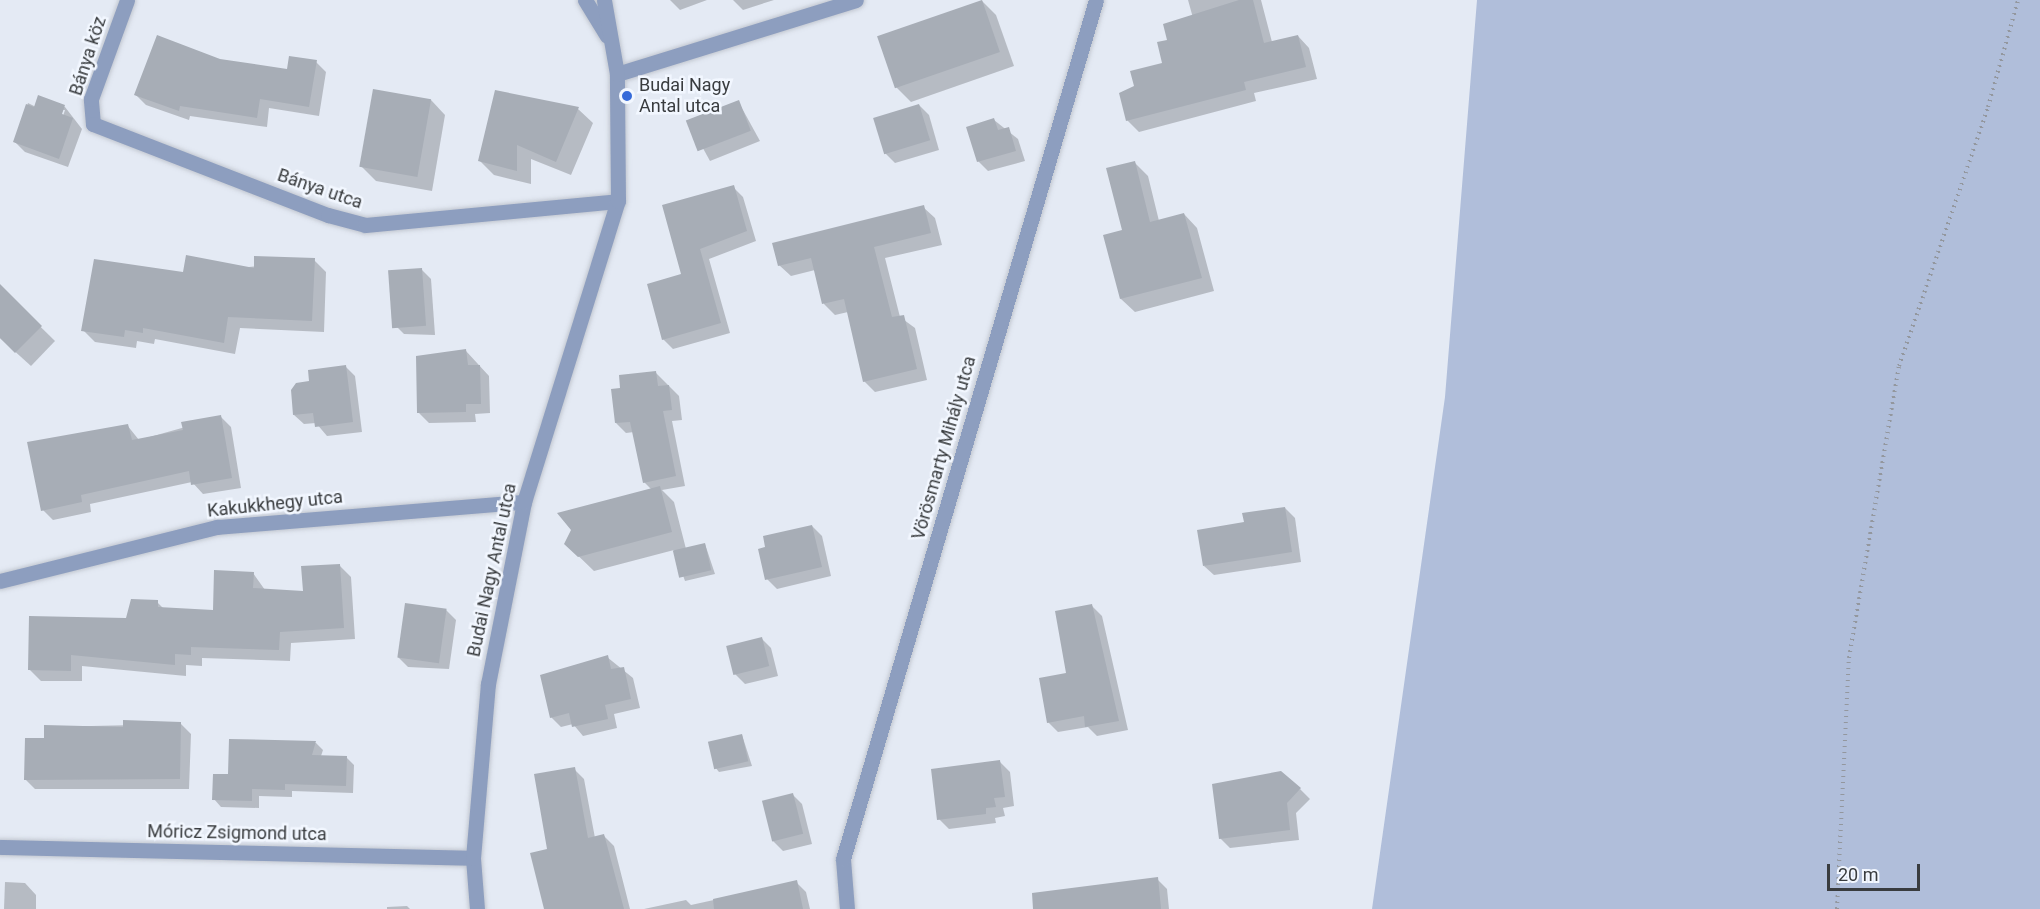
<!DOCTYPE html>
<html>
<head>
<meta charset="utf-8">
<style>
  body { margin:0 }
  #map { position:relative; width:2040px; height:909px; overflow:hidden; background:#e4eaf4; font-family:Roboto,sans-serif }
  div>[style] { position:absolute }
  .green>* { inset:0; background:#b0beda }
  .shadow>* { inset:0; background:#0003 }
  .building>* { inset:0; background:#a7adb6; transform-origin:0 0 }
  .path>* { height:4px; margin-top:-2px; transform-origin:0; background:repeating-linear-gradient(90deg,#93979e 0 1.5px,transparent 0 6px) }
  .roads { filter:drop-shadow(0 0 2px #c2c7d0) drop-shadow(0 0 2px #c2c7d0) }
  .service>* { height:15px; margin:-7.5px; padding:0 7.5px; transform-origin:7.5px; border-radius:7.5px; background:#8d9ebf }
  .minor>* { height:15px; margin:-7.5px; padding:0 7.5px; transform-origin:7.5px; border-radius:7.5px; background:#8d9ebf }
  .dots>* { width:16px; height:16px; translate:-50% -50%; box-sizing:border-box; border:3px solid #f2f7ff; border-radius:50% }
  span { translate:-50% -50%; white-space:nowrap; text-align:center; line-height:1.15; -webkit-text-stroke:5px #f2f7ff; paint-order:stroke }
  .street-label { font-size:18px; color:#393c3f }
  .poi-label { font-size:18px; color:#393c3f }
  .left { translate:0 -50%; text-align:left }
  .scale { position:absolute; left:1827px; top:864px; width:93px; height:27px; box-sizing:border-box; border:3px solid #393c3f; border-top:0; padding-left:8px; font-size:18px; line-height:21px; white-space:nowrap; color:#393c3f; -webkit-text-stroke:4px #f2f7ff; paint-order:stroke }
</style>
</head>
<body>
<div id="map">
  <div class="green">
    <div style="clip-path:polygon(1477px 0,2040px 0,2040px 909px,1372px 909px,1445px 397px)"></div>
  </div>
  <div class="shadow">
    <div style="clip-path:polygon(670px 0,707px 0,680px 10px)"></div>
    <div style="clip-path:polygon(733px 0,774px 0,743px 10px)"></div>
    <div style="clip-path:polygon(1188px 0,1261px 0,1272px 42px,1298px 36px,1309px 48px,1317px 79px,1254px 93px,1256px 101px,1139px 132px,1127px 120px,1136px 87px,1164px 64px,1169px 41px,1193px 18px)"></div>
    <div style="clip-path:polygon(982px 1px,996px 15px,1014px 66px,911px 102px,896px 87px)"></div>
    <div style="clip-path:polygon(219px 60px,288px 70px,316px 62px,326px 72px,319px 116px,269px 108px,267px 127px,190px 116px,189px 120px,146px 105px,136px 95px)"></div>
    <div style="clip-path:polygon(496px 92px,578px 109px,593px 123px,571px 175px,531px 159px,531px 184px,494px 175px,479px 160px)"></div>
    <div style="clip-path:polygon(evenodd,39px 97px,65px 107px,82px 129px,68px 167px,25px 152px,15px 142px,28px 103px,36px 107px,39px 97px,62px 110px,65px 110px,61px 122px,62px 110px)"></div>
    <div style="clip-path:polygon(431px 100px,445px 115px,432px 191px,376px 181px,361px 166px)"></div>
    <div style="clip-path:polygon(738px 101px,760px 141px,710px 161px,688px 121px)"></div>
    <div style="clip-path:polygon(919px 105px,929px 115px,939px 150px,895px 163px,885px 153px)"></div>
    <div style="clip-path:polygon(994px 120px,1018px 139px,1025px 161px,988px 171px,978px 161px)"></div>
    <div style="clip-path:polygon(1134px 162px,1148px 176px,1159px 221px,1184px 214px,1197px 228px,1214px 291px,1135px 312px,1121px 299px,1105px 236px,1124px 231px)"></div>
    <div style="clip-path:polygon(733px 187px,743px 197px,756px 241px,709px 259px,730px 333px,673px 349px,663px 339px,683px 275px)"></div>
    <div style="clip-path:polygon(923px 207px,935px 218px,942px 245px,885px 258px,900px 317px,915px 328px,927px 380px,875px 392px,864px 381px,848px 312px,835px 315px,824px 304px,815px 270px,791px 276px,779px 265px)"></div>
    <div style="clip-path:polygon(314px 260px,326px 272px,324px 332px,240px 328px,235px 354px,155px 339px,154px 344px,137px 341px,136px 348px,95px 342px,83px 330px,184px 274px)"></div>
    <div style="clip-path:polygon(421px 269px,431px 279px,435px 335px,404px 334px,394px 324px)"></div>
    <div style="clip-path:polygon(0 287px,55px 341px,31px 366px,0 338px)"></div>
    <div style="clip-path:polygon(466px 351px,489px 376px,490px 413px,475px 414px,476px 422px,429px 423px,419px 413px)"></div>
    <div style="clip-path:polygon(345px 366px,355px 376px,362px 432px,327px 436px,316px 423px,304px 424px,294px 415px,311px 382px)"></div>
    <div style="clip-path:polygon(655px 372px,679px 396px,682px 420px,672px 421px,685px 486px,662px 490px,674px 502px,686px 549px,705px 544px,715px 574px,685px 581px,674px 550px,594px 571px,566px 544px,652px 490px,644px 482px,634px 432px,626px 433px,616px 423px,622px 389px)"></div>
    <div style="clip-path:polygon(221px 417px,231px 427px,241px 488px,203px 494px,192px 482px,90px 504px,91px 512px,53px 520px,43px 510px,127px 425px,139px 440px)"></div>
    <div style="clip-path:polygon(1285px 508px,1295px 518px,1301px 562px,1214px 575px,1204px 566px,1245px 524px)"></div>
    <div style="clip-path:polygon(812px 526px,822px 536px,831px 576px,777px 589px,767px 579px)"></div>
    <div style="clip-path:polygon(340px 566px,351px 577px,355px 639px,291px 643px,290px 661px,202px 658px,202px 666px,186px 665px,186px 676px,82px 666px,82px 681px,41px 681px,29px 669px,157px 602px,164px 609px,214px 611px,253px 573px,265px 590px,304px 592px)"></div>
    <div style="clip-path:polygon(1092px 606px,1102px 616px,1128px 730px,1097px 736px,1088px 727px,1058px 732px,1048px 722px)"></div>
    <div style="clip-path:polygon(446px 610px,456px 620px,449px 669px,408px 667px,398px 657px)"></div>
    <div style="clip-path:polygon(761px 638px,771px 648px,778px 676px,745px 684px,735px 674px)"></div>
    <div style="clip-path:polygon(607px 657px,633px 678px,640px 708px,614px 714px,617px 728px,583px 736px,573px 724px,561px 727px,551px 717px,542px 675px)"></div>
    <div style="clip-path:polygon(181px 724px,191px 734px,189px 789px,35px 789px,25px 779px,45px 740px,46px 727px)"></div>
    <div style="clip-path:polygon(742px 735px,752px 766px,719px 772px,715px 767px)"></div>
    <div style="clip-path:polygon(230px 740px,316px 743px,323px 750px,321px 756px,346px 757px,354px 765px,353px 793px,292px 791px,292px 797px,259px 796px,259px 808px,221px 807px,214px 799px,229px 776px)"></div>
    <div style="clip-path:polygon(1000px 762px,1010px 772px,1014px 806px,1003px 808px,1005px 816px,995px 818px,996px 823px,949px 829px,939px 819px)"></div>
    <div style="clip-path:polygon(574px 769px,584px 779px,595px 838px,604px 836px,614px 846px,630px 909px,545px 909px,549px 850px)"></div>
    <div style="clip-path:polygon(1300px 789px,1310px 799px,1296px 813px,1299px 840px,1230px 848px,1220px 838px)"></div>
    <div style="clip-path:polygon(792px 794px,802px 804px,812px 844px,783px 851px,773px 841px)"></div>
    <div style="clip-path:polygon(1157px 879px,1167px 889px,1169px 909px,1075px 909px)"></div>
    <div style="clip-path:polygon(5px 882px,25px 883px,36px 895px,36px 909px,4px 909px)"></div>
    <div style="clip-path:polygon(796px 882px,806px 892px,810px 909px,644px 909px,686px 900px,691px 905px)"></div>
    <div style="clip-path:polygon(407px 906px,410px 909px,387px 909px,387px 907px)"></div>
  </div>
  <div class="building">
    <div style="left:982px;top:0;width:55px;height:111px;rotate:71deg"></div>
    <div style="clip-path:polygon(1239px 0,1253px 0,1264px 43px,1298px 35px,1306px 67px,1244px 82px,1246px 90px,1126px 121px,1119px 93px,1134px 86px,1130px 71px,1162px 63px,1157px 42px,1167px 40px,1163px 24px)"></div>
    <div style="clip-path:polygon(157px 35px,220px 59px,287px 69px,289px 56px,317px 60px,309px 107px,260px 99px,257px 118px,180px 106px,179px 111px,134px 95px)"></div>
    <div style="left:373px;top:89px;width:59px;height:79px;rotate:10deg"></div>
    <div style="clip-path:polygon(495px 90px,579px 107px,556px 162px,517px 145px,517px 171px,478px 161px)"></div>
    <div style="clip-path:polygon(38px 95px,65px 105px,62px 114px,73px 118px,59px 159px,13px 142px,26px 104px,34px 107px)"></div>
    <div style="left:739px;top:100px;width:33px;height:57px;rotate:69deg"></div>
    <div style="left:919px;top:104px;width:38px;height:48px;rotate:73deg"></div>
    <div style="clip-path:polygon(994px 118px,998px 130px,1009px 127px,1016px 151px,977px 162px,966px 127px)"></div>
    <div style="clip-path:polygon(1135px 161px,1150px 222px,1184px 213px,1202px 278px,1120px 299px,1103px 235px,1122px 230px,1106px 168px)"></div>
    <div style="clip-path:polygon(734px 185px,747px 231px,700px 249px,721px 323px,662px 340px,647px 284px,681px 274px,662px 205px)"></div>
    <div style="clip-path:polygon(924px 205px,931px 233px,874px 247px,892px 317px,904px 315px,917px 369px,863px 382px,844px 299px,822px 304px,811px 258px,778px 266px,772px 243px)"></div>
    <div style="clip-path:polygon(186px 255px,254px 268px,254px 256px,315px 258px,312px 321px,228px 317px,224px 343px,143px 328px,143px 333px,125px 330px,124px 337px,81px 331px,94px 259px,183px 272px)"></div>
    <div style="left:422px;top:268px;width:58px;height:34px;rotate:86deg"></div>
    <div style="clip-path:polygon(0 284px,42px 326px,15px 353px,0 338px)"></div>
    <div style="clip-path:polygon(466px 349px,468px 365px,480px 365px,481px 404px,466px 404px,466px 412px,417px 413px,416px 356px)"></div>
    <div style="clip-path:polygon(346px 365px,353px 422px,315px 427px,313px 413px,293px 415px,291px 390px,296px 383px,309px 381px,308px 370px)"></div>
    <div style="clip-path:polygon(656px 371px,658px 386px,669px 385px,672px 410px,663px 411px,676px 476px,643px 483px,630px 422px,615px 423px,611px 389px,620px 388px,619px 375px)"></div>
    <div style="clip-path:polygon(221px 415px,232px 478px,191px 485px,189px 471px,81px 495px,82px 502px,41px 511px,27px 442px,128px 424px,132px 440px,183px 430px,181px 422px)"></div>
    <div style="clip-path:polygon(660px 486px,672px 532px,578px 557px,564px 544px,571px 530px,557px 513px)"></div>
    <div style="clip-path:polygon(1285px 507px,1292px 552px,1203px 566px,1197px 530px,1244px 522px,1242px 513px)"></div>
    <div style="clip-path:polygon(812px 525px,822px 567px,765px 580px,758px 549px,765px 547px,763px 536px)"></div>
    <div style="left:705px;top:543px;width:28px;height:33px;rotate:77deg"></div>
    <div style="clip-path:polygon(340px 564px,344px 628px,280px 632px,279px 650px,191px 647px,191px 655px,175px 654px,175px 665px,71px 655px,71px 671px,28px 670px,29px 616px,126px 618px,131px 599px,158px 600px,158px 607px,213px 610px,214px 570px,254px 572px,253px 588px,303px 591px,301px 566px)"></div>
    <div style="left:405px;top:603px;width:42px;height:55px;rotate:8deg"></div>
    <div style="clip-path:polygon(1092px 604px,1119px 721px,1085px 727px,1084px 716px,1047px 723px,1039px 678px,1066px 673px,1055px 611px)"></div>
    <div style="left:762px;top:637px;width:30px;height:37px;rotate:76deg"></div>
    <div style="clip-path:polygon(608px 655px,611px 669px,624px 667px,631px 699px,605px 705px,608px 719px,572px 727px,569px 713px,550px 718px,540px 675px)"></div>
    <div style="clip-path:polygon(123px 720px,181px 722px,180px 779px,24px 780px,25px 738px,44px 738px,44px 725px,123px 727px)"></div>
    <div style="left:742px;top:734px;width:28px;height:35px;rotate:77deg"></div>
    <div style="clip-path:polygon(229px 739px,316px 741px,312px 755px,347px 756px,346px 786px,285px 784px,285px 790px,252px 789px,252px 801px,212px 800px,213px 774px,228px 774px)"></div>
    <div style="clip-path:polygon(1000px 760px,1005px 797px,994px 798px,996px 807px,986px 808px,986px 814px,937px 820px,931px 769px)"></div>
    <div style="clip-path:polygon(575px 767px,588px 838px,604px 834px,624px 909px,544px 909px,530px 853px,547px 849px,534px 774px)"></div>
    <div style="clip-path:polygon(1281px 771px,1301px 788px,1287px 803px,1290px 830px,1219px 839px,1212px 784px)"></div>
    <div style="left:793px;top:793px;width:42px;height:32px;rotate:76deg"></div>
    <div style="clip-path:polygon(1158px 877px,1161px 909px,1033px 909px,1032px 893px)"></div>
    <div style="clip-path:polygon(797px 880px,803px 909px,714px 909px,713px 899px)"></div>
  </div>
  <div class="path">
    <div style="left:1837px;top:909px;width:251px;rotate:-87.3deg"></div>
    <div style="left:1849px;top:658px;width:296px;rotate:-80.3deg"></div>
    <div style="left:1899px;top:366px;width:274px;rotate:-71deg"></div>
    <div style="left:1988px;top:107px;width:111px;rotate:-74.3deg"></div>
  </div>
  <div class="roads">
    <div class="service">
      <div style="left:93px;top:124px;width:25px;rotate:-95deg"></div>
      <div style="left:91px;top:99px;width:105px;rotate:-70deg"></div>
    </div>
    <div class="minor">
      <div style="left:585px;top:0;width:42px;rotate:58.6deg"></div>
      <div style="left:617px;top:74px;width:250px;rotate:-17.2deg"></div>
      <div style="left:93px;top:124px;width:252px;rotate:21.2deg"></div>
      <div style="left:328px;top:215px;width:38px;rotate:15deg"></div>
      <div style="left:365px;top:225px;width:254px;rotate:-5.4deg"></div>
      <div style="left:0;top:581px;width:224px;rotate:-14deg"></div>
      <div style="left:217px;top:527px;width:308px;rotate:-4.7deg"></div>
      <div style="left:0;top:847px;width:473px;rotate:1.3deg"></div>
      <div style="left:477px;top:909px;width:51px;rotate:-94.5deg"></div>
      <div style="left:473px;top:858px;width:175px;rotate:-85.1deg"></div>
      <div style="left:488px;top:684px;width:186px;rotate:-78.8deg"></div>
      <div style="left:524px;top:502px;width:315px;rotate:-72.7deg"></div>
      <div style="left:618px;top:201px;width:127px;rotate:-90.5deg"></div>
      <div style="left:617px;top:74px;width:75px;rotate:-100deg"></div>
      <div style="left:847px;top:909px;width:50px;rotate:-94.6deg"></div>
      <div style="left:843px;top:859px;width:895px;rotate:-73.59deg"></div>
    </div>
  </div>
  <div class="dots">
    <div style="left:627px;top:96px;background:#366ad9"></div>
  </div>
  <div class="street-label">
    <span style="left:88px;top:56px;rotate:-72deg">Bánya köz</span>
    <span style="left:320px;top:189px;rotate:19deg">Bánya utca</span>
    <span style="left:944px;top:448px;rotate:-74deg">Vörösmarty Mihály utca</span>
    <span style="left:275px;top:504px;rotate:-6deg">Kakukkhegy utca</span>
    <span style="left:492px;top:570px;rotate:-78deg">Budai Nagy Antal utca</span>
    <span style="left:237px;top:833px;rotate:1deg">Móricz Zsigmond utca</span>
  </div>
  <div class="poi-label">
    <span class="left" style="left:639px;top:96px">Budai Nagy<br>Antal utca</span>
  </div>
  <div class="scale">20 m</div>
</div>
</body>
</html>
